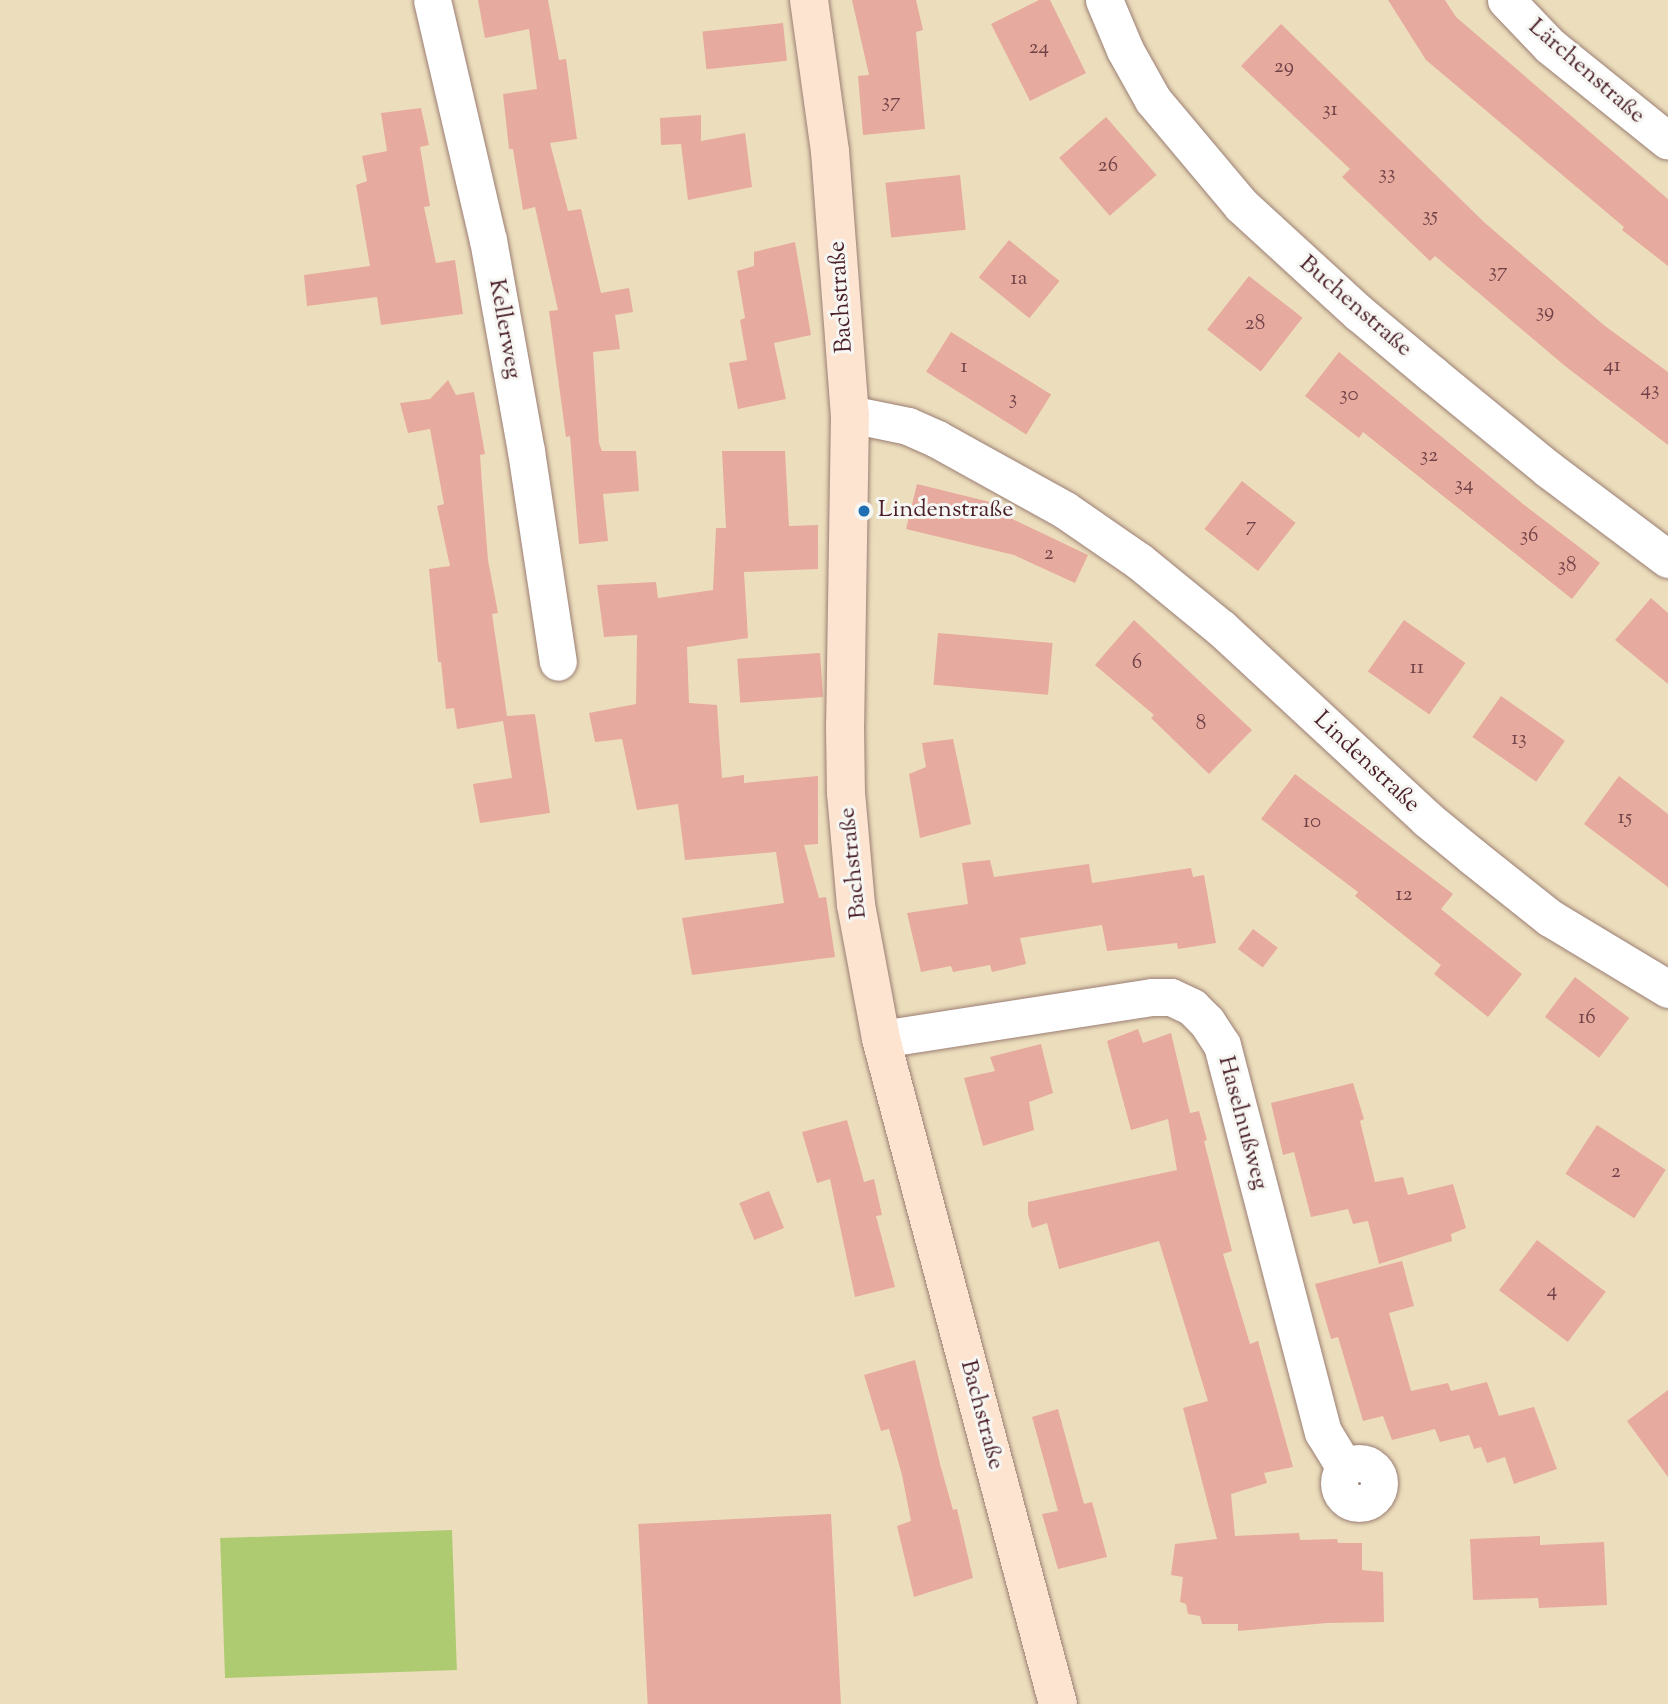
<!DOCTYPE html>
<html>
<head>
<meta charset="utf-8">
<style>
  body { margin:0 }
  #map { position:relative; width:1668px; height:1704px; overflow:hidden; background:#ecdebc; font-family:"Sorts Mill Goudy",serif }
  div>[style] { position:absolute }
  .green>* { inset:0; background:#afcb72; transform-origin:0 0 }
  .building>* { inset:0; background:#e7aa9e; transform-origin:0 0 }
  .roads { filter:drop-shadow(0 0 2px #9b7e74) drop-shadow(0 0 2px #9b7e74) }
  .street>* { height:37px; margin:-18.5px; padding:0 18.5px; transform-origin:18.5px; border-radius:18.5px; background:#fff }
  .street>.ring { margin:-18.5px; padding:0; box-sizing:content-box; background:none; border:37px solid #fff; border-radius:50% }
  .secondary>* { height:38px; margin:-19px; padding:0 19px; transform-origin:19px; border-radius:19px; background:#fde4d1 }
  .dots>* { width:19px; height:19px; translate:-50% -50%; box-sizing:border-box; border:4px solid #f6f6f2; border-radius:50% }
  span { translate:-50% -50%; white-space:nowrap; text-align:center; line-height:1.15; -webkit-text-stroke:6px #f6f6f2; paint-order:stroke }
  .number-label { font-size:21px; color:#714248 }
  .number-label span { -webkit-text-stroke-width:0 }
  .street-label { font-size:24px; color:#4a1f2b }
  .poi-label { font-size:24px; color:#4a1f2b }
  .left { translate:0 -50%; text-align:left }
</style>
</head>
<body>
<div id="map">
  <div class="green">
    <div style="left:452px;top:1530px;width:140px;height:232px;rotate:88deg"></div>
  </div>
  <div class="building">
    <div style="clip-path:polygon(478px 0,548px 0,559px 60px,566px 59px,577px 139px,550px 143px,568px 211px,581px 209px,601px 293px,629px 288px,633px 312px,615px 315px,620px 349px,593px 352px,599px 443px,602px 451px,636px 451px,639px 491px,603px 494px,608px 541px,579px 544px,570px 436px,566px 437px,549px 311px,558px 310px,535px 207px,523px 210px,513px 149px,509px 149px,503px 94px,537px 89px,529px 29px,485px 38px)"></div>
    <div style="clip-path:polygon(852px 0,916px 0,923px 30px,916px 32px,925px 129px,863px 135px,858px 76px,869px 75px)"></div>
    <div style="clip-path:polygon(1039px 0,1050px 0,1086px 73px,1030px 101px,991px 24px)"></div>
    <div style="clip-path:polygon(1388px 0,1445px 0,1456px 17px,1668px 199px,1668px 266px,1622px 230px,1624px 227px,1426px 60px)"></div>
    <div style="left:783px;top:23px;width:38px;height:81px;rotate:84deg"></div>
    <div style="clip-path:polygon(1281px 24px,1485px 223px,1605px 326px,1668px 372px,1668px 445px,1565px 366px,1435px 256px,1430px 261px,1342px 177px,1350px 169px,1241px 66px)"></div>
    <div style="clip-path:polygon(421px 108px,429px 145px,420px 147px,430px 206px,424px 207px,436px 263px,455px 260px,463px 314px,381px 325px,377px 297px,307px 306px,304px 275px,370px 266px,356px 185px,367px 181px,362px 156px,387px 151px,381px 113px)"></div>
    <div style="clip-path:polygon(701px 115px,701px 141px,745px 133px,752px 187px,688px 200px,681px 144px,661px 145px,660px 118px)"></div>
    <div style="left:1106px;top:117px;width:77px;height:62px;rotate:49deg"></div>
    <div style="left:960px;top:175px;width:55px;height:75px;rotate:84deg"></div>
    <div style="left:1009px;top:240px;width:65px;height:48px;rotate:39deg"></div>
    <div style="clip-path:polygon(795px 242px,811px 335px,774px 343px,786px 399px,738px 409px,729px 363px,747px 360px,740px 320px,745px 318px,737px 271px,754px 266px,754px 252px)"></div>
    <div style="left:1249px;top:276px;width:68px;height:68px;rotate:38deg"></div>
    <div style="left:951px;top:332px;width:118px;height:47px;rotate:32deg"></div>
    <div style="clip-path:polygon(1339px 352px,1523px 504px,1600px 563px,1572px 599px,1363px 432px,1359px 438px,1305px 396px)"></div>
    <div style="clip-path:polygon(448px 380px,456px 395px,474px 392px,485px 454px,480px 455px,482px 484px,488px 560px,498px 613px,492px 614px,507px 716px,535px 714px,550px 813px,480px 823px,473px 784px,512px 778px,503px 721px,457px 729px,454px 708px,446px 709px,441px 662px,438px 662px,429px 569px,450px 566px,437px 506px,444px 504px,430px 429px,408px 433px,400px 403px,430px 399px)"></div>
    <div style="clip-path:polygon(722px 451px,785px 451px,789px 526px,818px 525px,818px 569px,744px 572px,748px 638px,687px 647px,689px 703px,717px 705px,722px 778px,744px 775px,744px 783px,818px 776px,818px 844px,804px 845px,819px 898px,826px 897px,835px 957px,692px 975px,682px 918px,784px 903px,776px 852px,685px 860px,678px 804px,637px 810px,622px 739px,595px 742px,589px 713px,636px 704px,637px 635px,604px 637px,597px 585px,656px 582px,658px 598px,713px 590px,716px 528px,726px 528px)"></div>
    <div style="left:1242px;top:481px;width:68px;height:61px;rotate:38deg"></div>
    <div style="clip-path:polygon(917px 484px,1006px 506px,1004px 515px,1088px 555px,1075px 583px,1014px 555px,906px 529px)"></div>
    <div style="clip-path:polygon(1651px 598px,1668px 613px,1668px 684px,1615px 640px)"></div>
    <div style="clip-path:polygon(1134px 620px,1252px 730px,1209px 774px,1151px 718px,1154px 715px,1095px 665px)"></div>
    <div style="left:1404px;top:620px;width:75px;height:63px;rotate:35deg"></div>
    <div style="left:938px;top:633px;width:115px;height:52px;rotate:5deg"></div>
    <div style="left:820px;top:653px;width:44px;height:83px;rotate:86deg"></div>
    <div style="left:1501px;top:696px;width:78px;height:50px;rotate:35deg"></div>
    <div style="clip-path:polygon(953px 739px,971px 824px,920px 838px,909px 774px,926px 767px,922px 743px)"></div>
    <div style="clip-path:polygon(1295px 774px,1453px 894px,1441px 909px,1522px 974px,1488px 1017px,1434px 974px,1441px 965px,1355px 896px,1358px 892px,1261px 819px)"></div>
    <div style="clip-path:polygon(1619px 776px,1668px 814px,1668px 887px,1584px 824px)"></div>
    <div style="clip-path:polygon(990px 860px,994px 877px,1089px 864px,1092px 883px,1191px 868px,1193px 877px,1204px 875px,1216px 943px,1178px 949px,1177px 943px,1107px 951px,1102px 925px,1020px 938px,1026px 964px,992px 972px,990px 965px,953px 972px,951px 966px,921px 972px,907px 913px,968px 904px,962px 863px)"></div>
    <div style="left:1253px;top:929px;width:31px;height:25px;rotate:37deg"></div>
    <div style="left:1575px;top:977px;width:68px;height:50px;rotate:37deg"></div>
    <div style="clip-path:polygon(1138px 1029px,1143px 1043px,1171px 1033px,1190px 1113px,1178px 1116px,1199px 1111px,1207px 1140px,1204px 1141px,1232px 1251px,1223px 1254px,1250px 1344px,1258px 1341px,1293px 1467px,1264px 1473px,1267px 1483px,1231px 1494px,1235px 1536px,1299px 1533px,1300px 1540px,1337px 1539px,1338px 1543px,1362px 1543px,1362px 1570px,1383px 1572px,1384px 1622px,1327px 1623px,1238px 1631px,1238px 1624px,1202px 1624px,1200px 1616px,1188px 1614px,1186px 1604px,1180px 1602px,1183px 1577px,1171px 1575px,1175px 1544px,1217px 1539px,1183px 1408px,1208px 1401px,1159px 1241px,1059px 1269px,1047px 1223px,1032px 1228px,1028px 1214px,1028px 1202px,1177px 1170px,1168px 1119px,1131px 1130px,1107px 1041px)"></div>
    <div style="clip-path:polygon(1041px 1044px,1053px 1093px,1029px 1102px,1034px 1130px,983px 1146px,964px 1078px,995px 1071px,990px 1057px)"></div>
    <div style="clip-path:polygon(1353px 1083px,1364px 1119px,1360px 1121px,1375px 1182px,1403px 1177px,1408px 1195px,1453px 1184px,1466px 1228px,1451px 1234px,1452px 1241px,1379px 1264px,1368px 1221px,1353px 1224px,1348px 1209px,1311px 1217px,1294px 1152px,1283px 1155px,1271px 1103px)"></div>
    <div style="clip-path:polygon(847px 1120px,864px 1182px,874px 1179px,882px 1215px,876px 1216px,895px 1287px,855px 1297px,830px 1179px,817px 1183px,802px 1132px)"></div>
    <div style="left:1597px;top:1125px;width:82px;height:58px;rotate:33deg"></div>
    <div style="left:769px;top:1191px;width:40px;height:32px;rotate:68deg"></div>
    <div style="left:1537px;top:1240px;width:86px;height:63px;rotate:37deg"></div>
    <div style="clip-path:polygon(1402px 1261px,1414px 1306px,1389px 1313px,1411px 1391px,1448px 1383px,1451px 1391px,1487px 1382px,1499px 1416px,1534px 1407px,1557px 1469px,1514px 1484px,1505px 1457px,1487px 1463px,1481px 1447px,1474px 1449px,1469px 1435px,1440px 1442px,1435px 1429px,1392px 1440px,1383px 1416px,1363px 1421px,1338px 1337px,1331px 1339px,1315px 1284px)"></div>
    <div style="clip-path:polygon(915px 1360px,940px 1464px,953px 1510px,957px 1509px,973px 1578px,914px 1597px,897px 1526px,911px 1521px,902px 1475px,889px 1429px,881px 1431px,864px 1375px)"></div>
    <div style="clip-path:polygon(1668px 1390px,1668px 1477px,1627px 1421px)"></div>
    <div style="clip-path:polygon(1058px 1409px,1084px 1504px,1092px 1502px,1107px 1557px,1058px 1569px,1042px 1514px,1058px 1511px,1032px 1417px)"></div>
    <div style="left:831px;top:1514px;width:190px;height:193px;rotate:87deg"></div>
    <div style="clip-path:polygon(1540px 1536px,1540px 1545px,1604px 1542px,1607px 1605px,1539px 1608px,1538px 1598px,1473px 1600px,1470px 1539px)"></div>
  </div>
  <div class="roads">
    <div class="street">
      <div style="left:432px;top:0;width:246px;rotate:76.9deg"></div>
      <div style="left:488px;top:240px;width:214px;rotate:79.8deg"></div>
      <div style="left:526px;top:451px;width:213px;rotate:81.4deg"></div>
      <div style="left:1104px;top:0;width:54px;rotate:67.2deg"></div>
      <div style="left:1125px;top:50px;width:57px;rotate:60.8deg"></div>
      <div style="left:1153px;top:100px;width:137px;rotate:50deg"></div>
      <div style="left:1241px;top:205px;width:160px;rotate:42.5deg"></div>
      <div style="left:1359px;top:313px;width:95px;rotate:39.9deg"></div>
      <div style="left:1432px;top:374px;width:150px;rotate:39.3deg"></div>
      <div style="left:1548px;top:469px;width:150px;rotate:36.9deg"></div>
      <div style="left:1506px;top:0;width:64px;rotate:46.3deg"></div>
      <div style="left:1550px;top:46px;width:151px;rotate:38.8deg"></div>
      <div style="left:850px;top:414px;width:59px;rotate:11.7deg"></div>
      <div style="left:908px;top:426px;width:32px;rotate:24deg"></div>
      <div style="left:937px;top:439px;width:146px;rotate:29deg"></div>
      <div style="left:1065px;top:510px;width:90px;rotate:34.6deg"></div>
      <div style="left:1139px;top:561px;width:106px;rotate:39.3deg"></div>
      <div style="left:1221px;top:628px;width:281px;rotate:42.8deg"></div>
      <div style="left:1427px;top:819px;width:58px;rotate:39.4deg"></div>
      <div style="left:1472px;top:856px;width:100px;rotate:38.5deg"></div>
      <div style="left:1550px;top:918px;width:138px;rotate:31deg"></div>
      <div style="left:881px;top:1039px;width:274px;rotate:-8.8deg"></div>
      <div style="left:1152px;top:997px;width:19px"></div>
      <div style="left:1171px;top:997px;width:23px;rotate:25deg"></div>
      <div style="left:1192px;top:1007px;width:21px;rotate:45deg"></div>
      <div style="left:1207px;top:1022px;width:27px;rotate:57deg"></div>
      <div style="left:1222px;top:1045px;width:400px;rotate:75.4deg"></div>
      <div style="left:1323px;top:1432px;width:42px;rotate:58.6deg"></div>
      <div class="ring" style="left:1339px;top:1463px;width:3px;height:3px"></div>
    </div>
    <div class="secondary">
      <div style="left:809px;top:0;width:152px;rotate:82.1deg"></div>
      <div style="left:830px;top:151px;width:264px;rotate:85.7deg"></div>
      <div style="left:850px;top:414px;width:311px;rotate:90.9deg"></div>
      <div style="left:845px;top:725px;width:68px;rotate:89.2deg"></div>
      <div style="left:846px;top:793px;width:112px;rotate:84.9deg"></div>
      <div style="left:856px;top:905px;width:136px;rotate:79.4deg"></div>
      <div style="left:881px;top:1039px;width:688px;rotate:75.1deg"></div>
    </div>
  </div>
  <div class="dots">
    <div style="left:864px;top:511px;background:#1f6fb2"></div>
  </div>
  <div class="number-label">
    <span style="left:1039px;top:48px">24</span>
    <span style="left:1284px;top:67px">29</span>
    <span style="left:891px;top:102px">37</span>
    <span style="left:1330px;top:110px">31</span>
    <span style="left:1108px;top:166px">26</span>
    <span style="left:1387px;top:174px">33</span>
    <span style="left:1430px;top:216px">35</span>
    <span style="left:1498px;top:272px">37</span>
    <span style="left:1019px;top:279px">1a</span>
    <span style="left:1545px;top:312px">39</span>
    <span style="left:1255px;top:324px">28</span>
    <span style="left:1612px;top:366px">41</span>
    <span style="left:964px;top:367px">1</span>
    <span style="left:1650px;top:390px">43</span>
    <span style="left:1349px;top:395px">30</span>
    <span style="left:1013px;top:399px">3</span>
    <span style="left:1429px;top:456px">32</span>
    <span style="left:1464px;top:485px">34</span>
    <span style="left:1251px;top:526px">7</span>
    <span style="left:1529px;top:536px">36</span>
    <span style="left:1049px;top:554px">2</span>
    <span style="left:1567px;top:566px">38</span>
    <span style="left:1137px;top:663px">6</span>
    <span style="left:1417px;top:668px">11</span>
    <span style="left:1201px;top:724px">8</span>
    <span style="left:1519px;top:739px">13</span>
    <span style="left:1625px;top:818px">15</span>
    <span style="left:1312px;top:822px">10</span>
    <span style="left:1404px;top:895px">12</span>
    <span style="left:1587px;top:1018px">16</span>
    <span style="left:1616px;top:1172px">2</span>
    <span style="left:1552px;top:1291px">4</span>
  </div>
  <div class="street-label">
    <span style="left:1586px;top:72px;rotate:41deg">Lärchenstraße</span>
    <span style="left:842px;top:297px;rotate:-94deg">Bachstraße</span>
    <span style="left:1355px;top:307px;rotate:41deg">Buchenstraße</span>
    <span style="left:504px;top:329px;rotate:80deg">Kellerweg</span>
    <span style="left:1366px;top:763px;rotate:43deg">Lindenstraße</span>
    <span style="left:854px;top:863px;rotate:-96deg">Bachstraße</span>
    <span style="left:1242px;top:1123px;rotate:75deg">Haselnußweg</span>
    <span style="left:981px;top:1415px;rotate:75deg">Bachstraße</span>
  </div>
  <div class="poi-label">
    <span class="left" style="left:878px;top:511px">Lindenstraße</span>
  </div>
</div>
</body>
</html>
